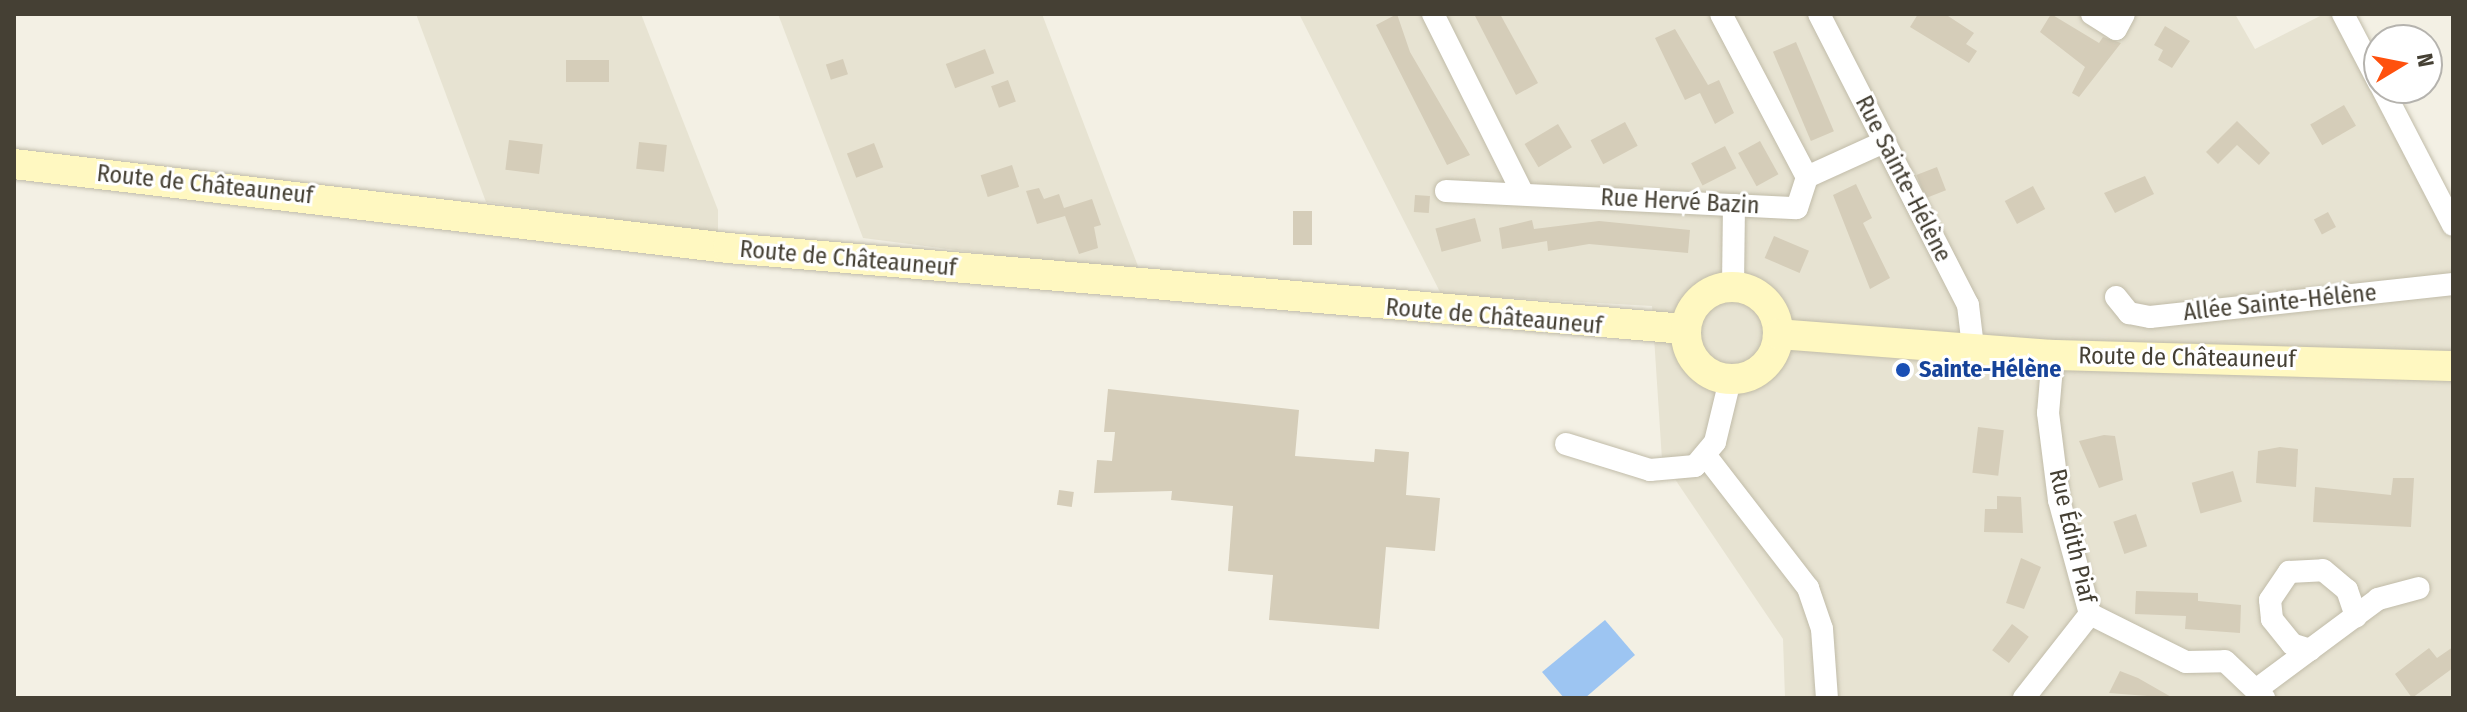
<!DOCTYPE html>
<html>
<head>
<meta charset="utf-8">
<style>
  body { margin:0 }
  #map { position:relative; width:2467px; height:712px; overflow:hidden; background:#f3f0e4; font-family:"Fira Sans Condensed",sans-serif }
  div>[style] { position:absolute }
  .residential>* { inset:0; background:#e7e3d2 }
  .water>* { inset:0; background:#9dc5f2 }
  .building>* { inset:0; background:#d5cdb9; transform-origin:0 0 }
  .roads { filter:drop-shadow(0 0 2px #c1bca9) drop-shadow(0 0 2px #c1bca9) }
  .minor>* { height:22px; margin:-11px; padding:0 11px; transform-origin:11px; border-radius:11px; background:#fff }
  .secondary>* { height:30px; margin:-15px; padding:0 15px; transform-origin:15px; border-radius:15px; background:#fff8c1 }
  .secondary>.ring { margin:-15px; padding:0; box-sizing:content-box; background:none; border:30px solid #fff8c1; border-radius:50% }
  .dots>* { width:22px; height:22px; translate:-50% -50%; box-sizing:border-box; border:4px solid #fff; border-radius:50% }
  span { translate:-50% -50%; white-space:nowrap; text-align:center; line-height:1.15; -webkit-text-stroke:6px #fff; paint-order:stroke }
  .street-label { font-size:24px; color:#454034 }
  .transit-label { font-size:24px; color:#164399; font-weight:700 }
  .left { translate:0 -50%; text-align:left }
  .frame { position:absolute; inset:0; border:16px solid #454034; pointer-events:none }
  .north { position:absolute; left:2363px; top:24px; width:80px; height:80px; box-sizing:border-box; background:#fff; border:2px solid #b5b3ae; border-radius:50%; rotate:80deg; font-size:22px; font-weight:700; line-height:32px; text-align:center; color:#454034 }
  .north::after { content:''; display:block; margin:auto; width:28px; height:36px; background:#ff510e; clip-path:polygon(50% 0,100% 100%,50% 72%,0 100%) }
</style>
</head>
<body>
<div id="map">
  <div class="residential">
    <div style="clip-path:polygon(416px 14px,641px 14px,718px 210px,718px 233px,486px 202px)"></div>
    <div style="clip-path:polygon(778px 14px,1042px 14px,1141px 274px,863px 238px)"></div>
    <div style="clip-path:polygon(1299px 14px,2235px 14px,2255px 49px,2324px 14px,2345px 14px,2453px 224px,2453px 698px,1785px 698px,1783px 639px,1662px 460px,1652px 306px,1441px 294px)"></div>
  </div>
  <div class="water">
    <div style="clip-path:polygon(1605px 620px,1635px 655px,1585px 698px,1564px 698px,1542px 672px)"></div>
  </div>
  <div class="building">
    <div style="clip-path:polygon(1397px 14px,1410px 52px,1470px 155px,1447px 165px,1376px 25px)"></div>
    <div style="clip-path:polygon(1474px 14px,1500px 14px,1538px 83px,1516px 95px)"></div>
    <div style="clip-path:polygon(1918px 14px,1945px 14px,1974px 33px,1966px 44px,1977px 51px,1969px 63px,1910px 27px)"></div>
    <div style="clip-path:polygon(2051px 14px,2099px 43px,2103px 37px,2121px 43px,2079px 97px,2072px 93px,2085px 67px,2040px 32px)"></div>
    <div style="clip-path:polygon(2165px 26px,2190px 41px,2172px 68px,2158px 60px,2163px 50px,2154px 45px)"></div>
    <div style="clip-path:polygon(1675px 29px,1708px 85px,1719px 80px,1734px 113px,1715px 124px,1700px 93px,1685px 100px,1655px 38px)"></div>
    <div style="left:1796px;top:42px;width:97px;height:25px;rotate:67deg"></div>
    <div style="left:985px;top:49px;width:26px;height:42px;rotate:69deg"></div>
    <div style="left:843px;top:59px;width:16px;height:18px;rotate:72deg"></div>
    <div style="left:566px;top:60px;width:43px;height:22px"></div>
    <div style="left:1008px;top:80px;width:23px;height:18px;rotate:70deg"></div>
    <div style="left:2344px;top:105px;width:24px;height:39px;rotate:60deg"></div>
    <div style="clip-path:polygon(2237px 121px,2270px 153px,2259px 165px,2237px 145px,2218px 164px,2206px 152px)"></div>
    <div style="left:1625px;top:122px;width:27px;height:39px;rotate:62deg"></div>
    <div style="left:1558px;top:124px;width:27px;height:39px;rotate:59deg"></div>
    <div style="left:509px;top:140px;width:34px;height:30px;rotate:7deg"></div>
    <div style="left:1760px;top:141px;width:38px;height:25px;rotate:61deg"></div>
    <div style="left:639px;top:142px;width:28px;height:27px;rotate:6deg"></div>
    <div style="left:874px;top:143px;width:26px;height:29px;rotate:69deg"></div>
    <div style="left:1725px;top:146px;width:25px;height:38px;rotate:63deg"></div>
    <div style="left:1012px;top:165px;width:23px;height:33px;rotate:72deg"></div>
    <div style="left:1937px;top:167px;width:25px;height:22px;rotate:69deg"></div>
    <div style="clip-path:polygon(2145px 176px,2154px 194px,2115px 213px,2104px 193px)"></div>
    <div style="clip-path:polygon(1856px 184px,1872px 218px,1863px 223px,1890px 278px,1870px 289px,1833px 195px)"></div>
    <div style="left:2033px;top:186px;width:26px;height:32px;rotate:62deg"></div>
    <div style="clip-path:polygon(1039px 188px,1044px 199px,1059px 194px,1064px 208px,1092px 199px,1101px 225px,1094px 227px,1098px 248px,1079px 254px,1065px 216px,1037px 224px,1026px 191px)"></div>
    <div style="left:1415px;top:195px;width:15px;height:17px;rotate:4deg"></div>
    <div style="left:1293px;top:211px;width:19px;height:34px"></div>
    <div style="left:2328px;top:212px;width:17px;height:16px;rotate:62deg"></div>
    <div style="left:1475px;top:218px;width:24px;height:41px;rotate:75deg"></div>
    <div style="clip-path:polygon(1532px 220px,1534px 229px,1599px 221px,1690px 230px,1688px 253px,1589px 244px,1548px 251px,1547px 241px,1502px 249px,1499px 228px)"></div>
    <div style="left:1774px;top:236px;width:38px;height:24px;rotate:23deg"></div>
    <div style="clip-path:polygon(1108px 389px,1299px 410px,1295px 456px,1374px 462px,1375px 449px,1409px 452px,1406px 495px,1440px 498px,1435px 551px,1386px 547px,1379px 629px,1269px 620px,1273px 575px,1228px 571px,1233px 506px,1171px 500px,1172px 491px,1094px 493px,1097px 460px,1112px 461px,1115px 432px,1104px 432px)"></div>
    <div style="left:1978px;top:427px;width:26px;height:46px;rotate:7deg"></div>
    <div style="clip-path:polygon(2104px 435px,2115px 436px,2123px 480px,2099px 488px,2079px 441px)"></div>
    <div style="clip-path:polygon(2280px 447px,2298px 449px,2296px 487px,2256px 483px,2258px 451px)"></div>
    <div style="left:2233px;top:471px;width:32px;height:43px;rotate:74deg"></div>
    <div style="clip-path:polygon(2393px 478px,2414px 478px,2411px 527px,2313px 522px,2315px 487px,2391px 495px)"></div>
    <div style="left:1059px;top:490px;width:15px;height:15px;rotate:8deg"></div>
    <div style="clip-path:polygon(1997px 496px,2021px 497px,2023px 533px,1984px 532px,1985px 509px,1997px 509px)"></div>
    <div style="left:2136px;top:514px;width:34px;height:24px;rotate:71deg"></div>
    <div style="clip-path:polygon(2021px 558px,2041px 567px,2024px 609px,2006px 603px)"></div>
    <div style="clip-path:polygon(2136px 591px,2198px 593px,2198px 601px,2241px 605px,2240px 633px,2185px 629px,2186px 616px,2135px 614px)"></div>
    <div style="left:2012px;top:624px;width:21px;height:33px;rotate:37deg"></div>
    <div style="clip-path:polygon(2453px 647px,2453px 668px,2412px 698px,2395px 674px,2429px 648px,2437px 658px)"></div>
    <div style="clip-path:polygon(2120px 671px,2138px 678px,2173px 698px,2109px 693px)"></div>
  </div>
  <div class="roads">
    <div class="minor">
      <div style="left:1433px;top:14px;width:201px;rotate:63.4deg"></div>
      <div style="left:1721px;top:14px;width:184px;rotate:62.2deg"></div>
      <div style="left:1819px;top:14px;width:327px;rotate:62.9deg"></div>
      <div style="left:1968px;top:305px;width:42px;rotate:83.2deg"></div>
      <div style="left:2092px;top:14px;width:28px;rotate:32deg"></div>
      <div style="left:2116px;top:29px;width:17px;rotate:-62deg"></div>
      <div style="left:2343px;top:14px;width:78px;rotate:62.4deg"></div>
      <div style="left:2382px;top:88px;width:154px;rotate:62.6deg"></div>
      <div style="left:1446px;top:191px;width:351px;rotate:2.8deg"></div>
      <div style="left:1797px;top:208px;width:33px;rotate:-72deg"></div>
      <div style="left:1807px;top:177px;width:85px;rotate:-24.4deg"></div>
      <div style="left:1733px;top:286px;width:81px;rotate:-89.3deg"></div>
      <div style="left:2116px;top:297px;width:21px;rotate:51deg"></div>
      <div style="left:2129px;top:313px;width:21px;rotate:11deg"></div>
      <div style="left:2150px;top:317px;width:305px;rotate:-6.2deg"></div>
      <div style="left:2053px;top:355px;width:58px;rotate:94.9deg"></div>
      <div style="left:2048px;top:413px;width:88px;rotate:82.8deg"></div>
      <div style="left:2059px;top:500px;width:118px;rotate:74.8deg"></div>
      <div style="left:2090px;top:614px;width:107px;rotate:26.6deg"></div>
      <div style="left:2186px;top:662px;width:39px;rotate:-1deg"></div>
      <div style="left:2225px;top:661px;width:54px;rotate:43.5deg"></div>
      <div style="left:1566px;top:444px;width:88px;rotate:17.2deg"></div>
      <div style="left:1650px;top:470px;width:45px;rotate:-5.1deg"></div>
      <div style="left:1695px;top:466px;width:31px;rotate:-50deg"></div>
      <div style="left:1715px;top:442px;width:64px;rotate:-76.4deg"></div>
      <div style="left:1706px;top:456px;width:167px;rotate:52.3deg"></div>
      <div style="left:1808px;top:588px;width:43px;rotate:71.1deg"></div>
      <div style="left:1822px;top:629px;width:69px;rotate:85.9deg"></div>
      <div style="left:2310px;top:650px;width:19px;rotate:-162deg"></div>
      <div style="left:2292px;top:644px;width:32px;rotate:-129deg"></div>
      <div style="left:2272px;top:619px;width:19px;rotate:-96deg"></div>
      <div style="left:2270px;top:600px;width:34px;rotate:-56deg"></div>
      <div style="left:2289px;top:572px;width:34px;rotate:-3deg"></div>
      <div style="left:2323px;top:570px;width:31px;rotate:40deg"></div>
      <div style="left:2347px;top:590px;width:28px;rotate:71deg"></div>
      <div style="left:2257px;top:689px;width:151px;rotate:-36.6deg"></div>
      <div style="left:2378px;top:599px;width:42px;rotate:-15deg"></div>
      <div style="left:2024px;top:698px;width:107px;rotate:-51.8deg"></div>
    </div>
    <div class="secondary">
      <div style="left:14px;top:164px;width:719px;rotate:6.71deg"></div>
      <div style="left:728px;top:248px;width:960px;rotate:4.84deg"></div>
      <div class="ring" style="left:1686px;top:287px;width:62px;height:62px"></div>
      <div style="left:1778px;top:334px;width:276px;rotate:4.4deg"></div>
      <div style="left:2053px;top:355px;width:400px;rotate:1.6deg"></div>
    </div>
  </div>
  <div class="dots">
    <div style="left:1903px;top:370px;background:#1a4fb4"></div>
  </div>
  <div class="street-label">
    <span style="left:1903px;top:179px;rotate:63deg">Rue Sainte-Hélène</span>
    <span style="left:205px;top:185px;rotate:6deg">Route de Châteauneuf</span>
    <span style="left:1680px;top:202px;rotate:3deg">Rue Hervé Bazin</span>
    <span style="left:848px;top:259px;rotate:5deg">Route de Châteauneuf</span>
    <span style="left:2280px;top:303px;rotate:-6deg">Allée Sainte-Hélène</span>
    <span style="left:1494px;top:317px;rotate:5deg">Route de Châteauneuf</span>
    <span style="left:2187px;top:358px;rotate:1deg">Route de Châteauneuf</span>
    <span style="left:2072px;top:536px;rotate:77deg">Rue Édith Piaf</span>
  </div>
  <div class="transit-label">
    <span class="left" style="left:1919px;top:370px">Sainte-Hélène</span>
  </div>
  <div class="frame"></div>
  <div class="north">N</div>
</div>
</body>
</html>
